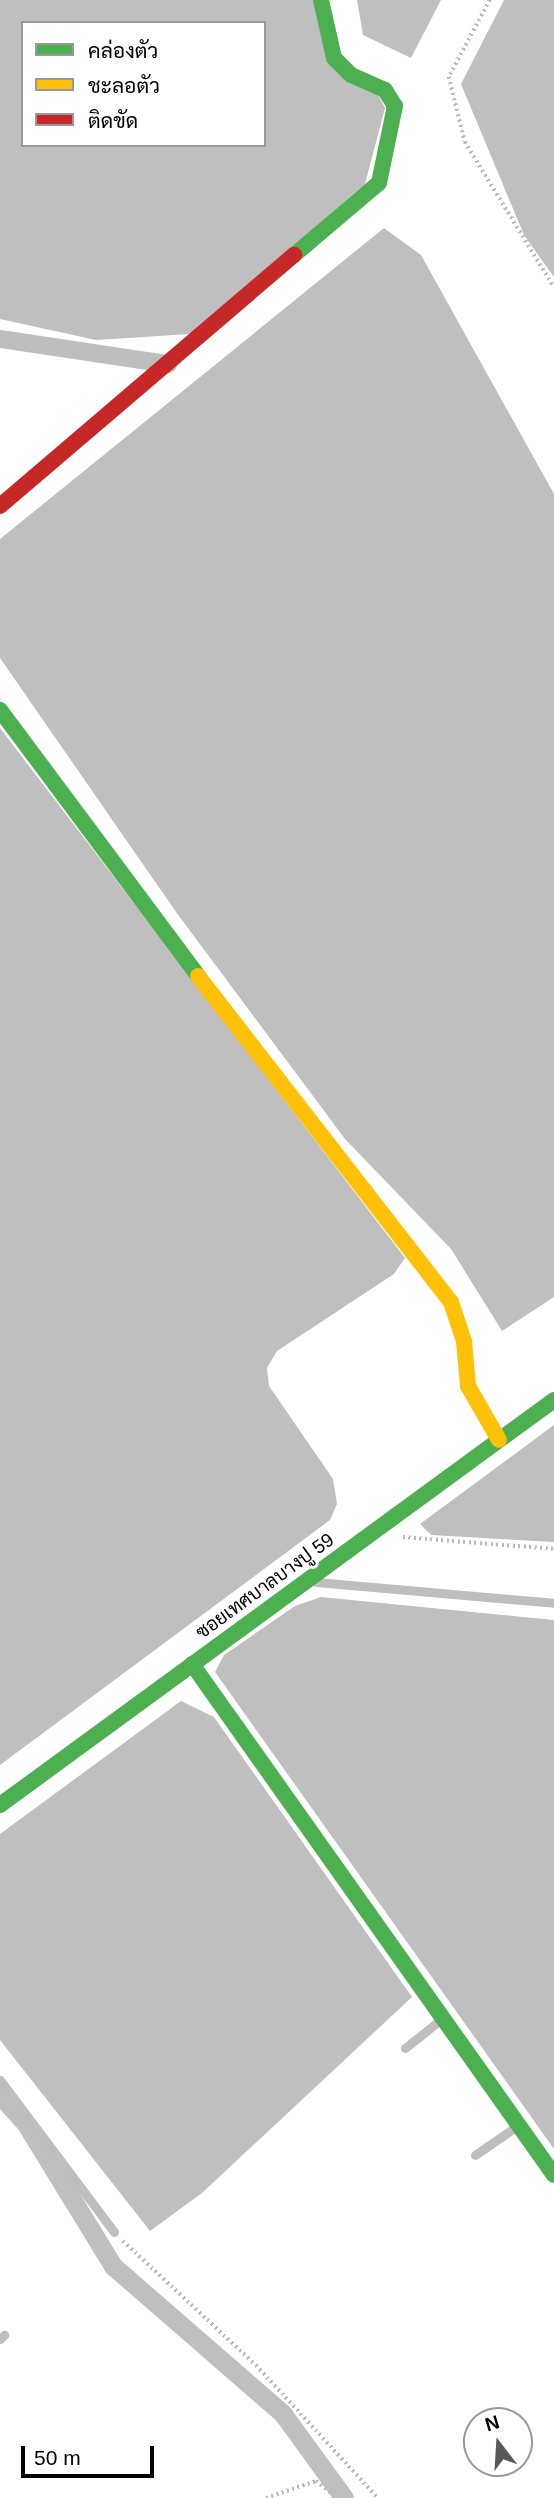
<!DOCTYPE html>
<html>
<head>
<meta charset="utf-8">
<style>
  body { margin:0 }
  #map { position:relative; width:554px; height:2498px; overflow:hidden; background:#fff; font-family:Arial,Sarabun,sans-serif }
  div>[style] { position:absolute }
  .water>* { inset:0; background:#bfbfbf }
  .canal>* { height:19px; margin:-9.5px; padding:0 9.5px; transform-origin:9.5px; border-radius:9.5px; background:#bfbfbf }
  .path>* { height:3.5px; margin-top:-1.75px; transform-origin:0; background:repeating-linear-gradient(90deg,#b9b9b9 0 2px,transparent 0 5.5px) }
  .lane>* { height:9px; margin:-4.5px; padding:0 4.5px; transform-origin:4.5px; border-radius:4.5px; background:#bebebe }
  .street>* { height:18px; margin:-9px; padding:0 9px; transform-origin:9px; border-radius:9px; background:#bebebe }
  .fast>* { height:16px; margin:-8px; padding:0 8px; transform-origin:8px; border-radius:8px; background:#4caf50 }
  .slow>* { height:16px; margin:-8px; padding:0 8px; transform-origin:8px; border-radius:8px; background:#ffc107 }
  .jam>* { height:16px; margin:-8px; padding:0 8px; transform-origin:8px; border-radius:8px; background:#c62828 }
  span { translate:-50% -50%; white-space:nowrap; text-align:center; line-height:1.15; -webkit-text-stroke:6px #fff; paint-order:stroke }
  .street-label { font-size:19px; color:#000 }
  .legend { position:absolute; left:21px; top:21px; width:245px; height:126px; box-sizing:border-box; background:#fff; border:2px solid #999; margin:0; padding:9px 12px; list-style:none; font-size:21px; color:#000 }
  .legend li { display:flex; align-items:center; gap:14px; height:35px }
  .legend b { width:35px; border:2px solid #999 }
  .north { position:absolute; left:463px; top:2407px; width:70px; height:70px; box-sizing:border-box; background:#fff; border:2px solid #999; border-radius:50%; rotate:343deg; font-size:19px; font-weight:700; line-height:28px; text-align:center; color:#000 }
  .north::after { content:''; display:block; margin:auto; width:24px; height:32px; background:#595959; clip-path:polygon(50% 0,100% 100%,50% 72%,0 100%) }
  .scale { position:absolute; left:21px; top:2446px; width:133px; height:32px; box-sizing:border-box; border:4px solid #000; border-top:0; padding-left:9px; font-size:21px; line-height:24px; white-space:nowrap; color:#000; -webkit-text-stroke:5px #fff; paint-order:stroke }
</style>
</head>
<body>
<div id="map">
  <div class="water">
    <div style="clip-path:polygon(evenodd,0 0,317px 0,330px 65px,377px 93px,385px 108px,365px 184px,190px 334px,96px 340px,0 319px,0 0,23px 23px,264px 23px,264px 145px,23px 145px,23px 23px)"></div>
    <div style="clip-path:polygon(357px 0,441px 0,411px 58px,363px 35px)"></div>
    <div style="clip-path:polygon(504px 0,554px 0,554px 277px,524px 235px,461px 84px)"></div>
    <div style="clip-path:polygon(384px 228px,421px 255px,554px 494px,554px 1297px,502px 1331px,451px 1249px,345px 1139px,176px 912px,0 658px,0 539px)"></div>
    <div style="clip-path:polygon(0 728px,405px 1258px,394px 1274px,277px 1351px,267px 1368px,269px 1386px,333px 1479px,337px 1504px,330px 1520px,0 1765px)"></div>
    <div style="clip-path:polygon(554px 1425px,554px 1542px,431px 1535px,420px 1524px)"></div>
    <div style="clip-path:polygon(321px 1597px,554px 1620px,554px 2149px,215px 1672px,224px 1655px,295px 1606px)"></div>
    <div style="clip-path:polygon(181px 1701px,214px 1717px,412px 1997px,202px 2193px,150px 2231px,0 2040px,0 1834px)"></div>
  </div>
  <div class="canal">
    <div style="left:0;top:2095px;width:39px;rotate:48deg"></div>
    <div style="left:26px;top:2124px;width:167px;rotate:58.5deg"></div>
    <div style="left:113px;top:2266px;width:225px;rotate:41deg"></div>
    <div style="left:283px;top:2414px;width:104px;rotate:54deg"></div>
  </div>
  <div class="path">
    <div style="left:490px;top:0;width:87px;rotate:118deg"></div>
    <div style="left:449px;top:77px;width:67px;rotate:76.2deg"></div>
    <div style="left:465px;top:142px;width:170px;rotate:58.5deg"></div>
    <div style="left:403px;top:1537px;width:151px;rotate:4.5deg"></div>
    <div style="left:123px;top:2241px;width:182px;rotate:43deg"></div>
    <div style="left:256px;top:2365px;width:180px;rotate:47.5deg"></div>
    <div style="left:266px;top:2498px;width:53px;rotate:-18.8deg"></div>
    <div style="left:316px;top:2481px;width:28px;rotate:38deg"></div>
  </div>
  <div class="lane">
    <div style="left:316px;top:1582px;width:239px;rotate:5deg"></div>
    <div style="left:405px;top:2048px;width:43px;rotate:-38.5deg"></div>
    <div style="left:0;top:2080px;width:190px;rotate:53.1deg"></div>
    <div style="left:475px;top:2155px;width:51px;rotate:-34.6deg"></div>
    <div style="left:0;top:2339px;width:6px;rotate:-45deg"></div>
  </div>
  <div class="street">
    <div style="left:0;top:339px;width:170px;rotate:8.5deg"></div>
  </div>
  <div class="fast">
    <div style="left:294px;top:255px;width:111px;rotate:-40.3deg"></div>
    <div style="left:379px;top:183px;width:79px;rotate:-78.3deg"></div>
    <div style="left:395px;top:106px;width:19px;rotate:-122deg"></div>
    <div style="left:385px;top:90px;width:37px;rotate:-156deg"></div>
    <div style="left:351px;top:75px;width:24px;rotate:-135deg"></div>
    <div style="left:334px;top:58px;width:59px;rotate:-102.6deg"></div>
    <div style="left:0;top:710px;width:332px;rotate:53.3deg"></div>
    <div style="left:192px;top:1664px;width:626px;rotate:54.69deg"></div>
    <div style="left:0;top:1805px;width:686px;rotate:-36.17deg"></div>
  </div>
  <div class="slow">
    <div style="left:198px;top:976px;width:413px;rotate:52.2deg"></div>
    <div style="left:451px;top:1302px;width:41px;rotate:71.6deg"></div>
    <div style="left:464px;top:1341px;width:45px;rotate:84.9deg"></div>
    <div style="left:468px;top:1386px;width:62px;rotate:60.1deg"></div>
  </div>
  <div class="jam">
    <div style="left:0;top:506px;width:387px;rotate:-40.5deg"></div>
  </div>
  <div class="street-label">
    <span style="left:265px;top:1586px;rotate:-36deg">ซอยเทศบาลบางปู 59</span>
  </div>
  <ul class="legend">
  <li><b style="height:9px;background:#4caf50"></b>คล่องตัว</li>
  <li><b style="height:9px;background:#ffc107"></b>ชะลอตัว</li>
  <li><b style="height:9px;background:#c62828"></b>ติดขัด</li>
  </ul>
  <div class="north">N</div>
  <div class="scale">50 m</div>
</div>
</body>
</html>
